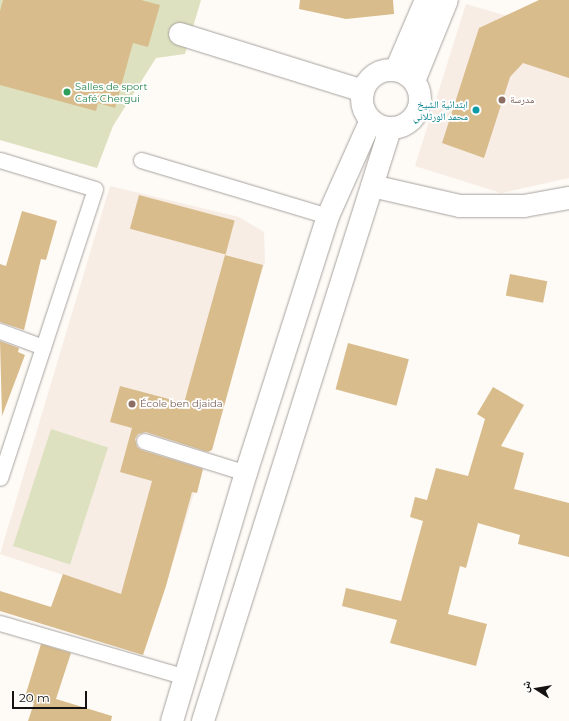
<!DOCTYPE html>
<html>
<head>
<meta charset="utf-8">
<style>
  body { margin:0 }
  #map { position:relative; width:569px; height:721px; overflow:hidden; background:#fefaf6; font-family:Montserrat,"Noto Naskh Arabic",sans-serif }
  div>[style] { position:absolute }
  .built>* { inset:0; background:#f7ede5 }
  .green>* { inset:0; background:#dee1bf; transform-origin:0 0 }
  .building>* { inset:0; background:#d9bc8c; transform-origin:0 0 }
  .roads { filter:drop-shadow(0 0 1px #a7a39f) drop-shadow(0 0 1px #a7a39f) }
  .service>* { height:15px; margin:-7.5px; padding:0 7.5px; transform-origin:7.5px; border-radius:7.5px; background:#fff }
  .minor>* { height:22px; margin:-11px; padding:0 11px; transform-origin:11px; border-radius:11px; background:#fff }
  .secondary>* { height:22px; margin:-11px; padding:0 11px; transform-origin:11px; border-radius:11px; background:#fff }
  .secondary>.ring { margin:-11px; padding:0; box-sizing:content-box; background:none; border:22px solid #fff; border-radius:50% }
  .dots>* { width:11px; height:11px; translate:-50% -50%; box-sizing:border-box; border:2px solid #fff; border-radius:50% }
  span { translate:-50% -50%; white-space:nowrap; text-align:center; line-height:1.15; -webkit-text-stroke:3.5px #fff; paint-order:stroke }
  .leisure-label { font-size:10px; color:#27864d }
  .left { translate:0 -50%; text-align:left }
  .education-label { font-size:10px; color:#785e54 }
  .culture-label { font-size:10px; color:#0d838f }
  .right { translate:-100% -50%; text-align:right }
  .north { position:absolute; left:517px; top:669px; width:40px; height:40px; -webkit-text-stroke:3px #fff; paint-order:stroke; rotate:282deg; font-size:11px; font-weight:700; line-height:16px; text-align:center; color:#141312 }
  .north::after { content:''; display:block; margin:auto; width:14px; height:18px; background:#141312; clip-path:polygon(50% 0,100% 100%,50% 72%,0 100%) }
  .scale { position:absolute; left:12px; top:691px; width:75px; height:18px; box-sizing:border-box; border:2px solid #141312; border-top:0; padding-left:5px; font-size:12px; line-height:14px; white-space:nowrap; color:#141312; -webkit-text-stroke:3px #fff; paint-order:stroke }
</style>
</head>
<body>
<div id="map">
  <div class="built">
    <div style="clip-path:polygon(466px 4px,569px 34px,569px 178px,501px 193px,415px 166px)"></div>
    <div style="clip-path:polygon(110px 186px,239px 217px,264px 232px,265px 262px,159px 607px,0 554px)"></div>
  </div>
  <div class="green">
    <div style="clip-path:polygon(0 0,201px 0,185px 54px,156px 58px,113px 126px,97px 168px,0 140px)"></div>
    <div style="left:51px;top:429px;width:60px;height:123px;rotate:18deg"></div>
  </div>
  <div class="building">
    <div style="clip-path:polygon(3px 0,141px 0,160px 5px,148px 47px,133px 43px,115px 108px,98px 103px,96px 111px,0 85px,0 11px)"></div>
    <div style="clip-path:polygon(300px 0,393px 0,394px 14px,346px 19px,299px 9px)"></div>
    <div style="clip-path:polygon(539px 0,569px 0,569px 78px,523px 63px,510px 77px,484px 158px,442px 143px,479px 28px)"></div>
    <div style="left:139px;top:195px;width:99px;height:35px;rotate:15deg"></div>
    <div style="clip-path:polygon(22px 211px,57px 221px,46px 260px,41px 259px,24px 330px,0 322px,0 264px,6px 266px)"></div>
    <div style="clip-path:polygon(225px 255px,263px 265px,212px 450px,208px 452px,146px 432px,138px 434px,135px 439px,137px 447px,141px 450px,203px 469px,197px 493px,192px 492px,166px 586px,143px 655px,0 611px,0 591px,51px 607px,63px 574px,121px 594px,152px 481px,120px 472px,132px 428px,110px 422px,120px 386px,184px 403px)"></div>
    <div style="left:510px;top:274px;width:38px;height:22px;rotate:11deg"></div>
    <div style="clip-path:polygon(0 341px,19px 348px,18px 352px,25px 355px,2px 416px)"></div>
    <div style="left:348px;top:343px;width:63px;height:48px;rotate:15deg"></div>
    <div style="clip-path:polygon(493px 387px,524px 405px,501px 446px,524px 453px,514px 489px,569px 503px,569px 557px,518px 544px,520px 535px,478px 523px,466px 568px,460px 566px,448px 614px,487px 624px,476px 666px,390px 643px,397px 620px,342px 606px,346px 588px,401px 601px,423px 521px,410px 517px,415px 497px,427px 500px,436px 468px,468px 476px,485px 419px,477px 414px)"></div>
    <div style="clip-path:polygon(41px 644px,71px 653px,56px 699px,112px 716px,111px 721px,28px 721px,34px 703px,24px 700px)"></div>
  </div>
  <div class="roads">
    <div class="service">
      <div style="left:0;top:160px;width:99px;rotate:17deg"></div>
      <div style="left:95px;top:189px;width:304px;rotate:108.2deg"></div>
      <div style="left:141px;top:160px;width:195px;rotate:16.7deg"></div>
      <div style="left:0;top:331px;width:46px;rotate:20.4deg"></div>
      <div style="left:144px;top:441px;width:107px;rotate:17.4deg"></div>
      <div style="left:0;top:623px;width:194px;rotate:16.2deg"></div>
    </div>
    <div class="minor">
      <div style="left:180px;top:34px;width:192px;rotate:17.3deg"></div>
      <div style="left:372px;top:186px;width:90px;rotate:12.8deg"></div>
      <div style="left:460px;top:206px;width:64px"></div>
      <div style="left:524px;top:206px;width:46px;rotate:-10.1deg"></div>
    </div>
    <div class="secondary">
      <div class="ring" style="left:362px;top:70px;width:36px;height:36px"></div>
      <div style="left:396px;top:70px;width:76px;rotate:-66.8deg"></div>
      <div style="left:414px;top:81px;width:87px;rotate:-67.8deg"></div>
      <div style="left:172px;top:721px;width:259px;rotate:-73.4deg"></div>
      <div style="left:246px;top:473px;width:270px;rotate:-72.3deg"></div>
      <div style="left:328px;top:216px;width:103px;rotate:-65.9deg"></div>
      <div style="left:203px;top:721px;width:621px;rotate:-72.47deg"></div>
    </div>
  </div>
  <div class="dots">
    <div style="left:67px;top:92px;background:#2e9e5b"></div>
    <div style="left:502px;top:100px;background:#8d6e63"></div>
    <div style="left:476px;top:110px;background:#0f9aa8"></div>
    <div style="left:132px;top:404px;background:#8d6e63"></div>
  </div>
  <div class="leisure-label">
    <span class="left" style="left:75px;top:92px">Salles de sport<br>Café Chergui</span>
  </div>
  <div class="education-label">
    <span class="left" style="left:510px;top:100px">مدرسة</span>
    <span class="left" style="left:140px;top:404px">École ben djaida</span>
  </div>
  <div class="culture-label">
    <span class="right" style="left:468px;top:110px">ابتدائية الشيخ<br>محمد الورثلاني</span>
  </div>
  <div class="north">ش</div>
  <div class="scale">20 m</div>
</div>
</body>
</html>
